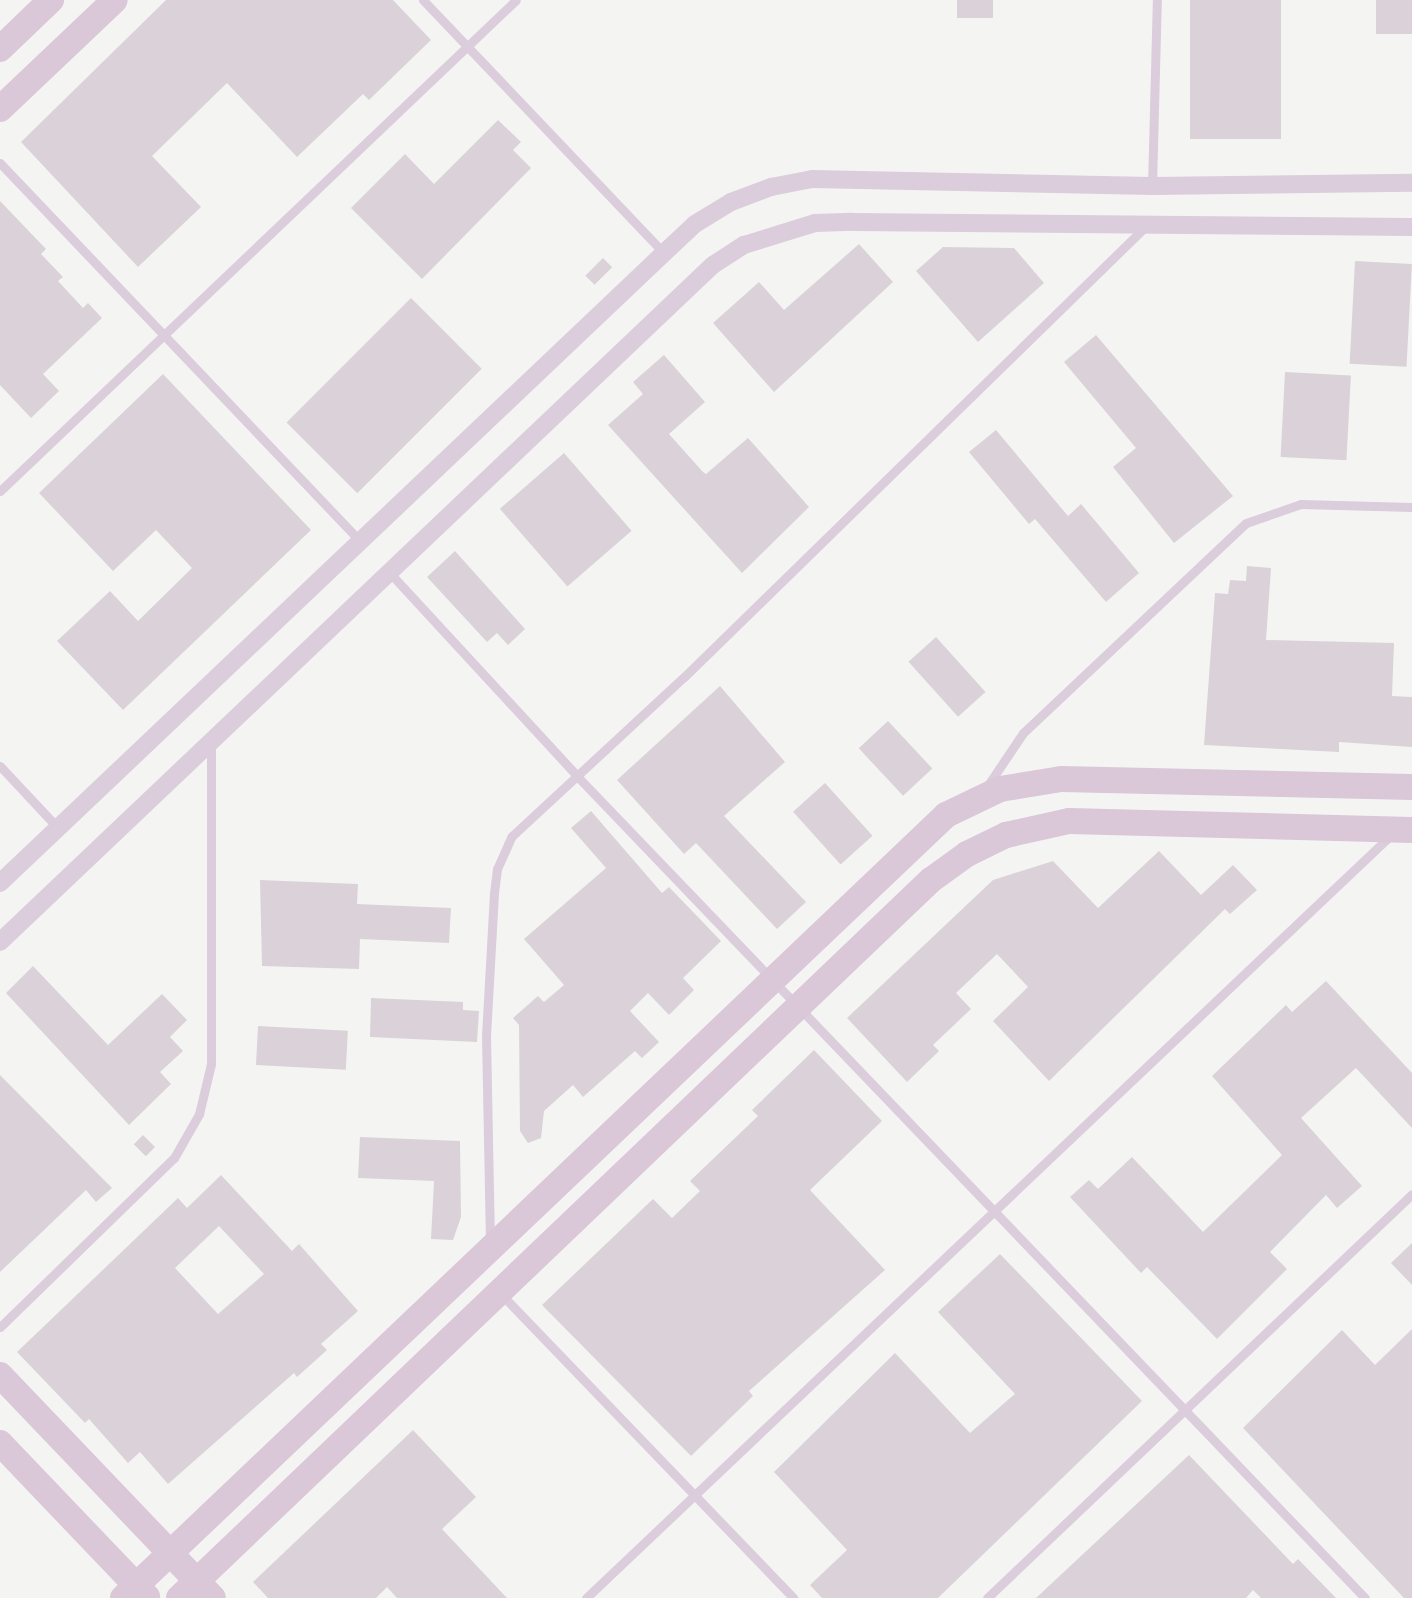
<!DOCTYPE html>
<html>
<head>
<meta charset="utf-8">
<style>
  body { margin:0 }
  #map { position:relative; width:1412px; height:1598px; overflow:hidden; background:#f4f5f3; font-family:"Fira Sans Condensed",sans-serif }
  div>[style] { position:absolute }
  .building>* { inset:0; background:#dad2d8; transform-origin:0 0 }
  .lane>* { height:9px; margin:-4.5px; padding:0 4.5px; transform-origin:4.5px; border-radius:4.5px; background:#dbcddb }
  .street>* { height:18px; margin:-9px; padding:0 9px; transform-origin:9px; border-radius:9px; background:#dbcddb }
  .secondary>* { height:26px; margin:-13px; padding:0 13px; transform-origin:13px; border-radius:13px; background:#dac7d8 }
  span { translate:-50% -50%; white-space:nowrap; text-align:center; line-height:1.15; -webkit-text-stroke:4.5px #fff; paint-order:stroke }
</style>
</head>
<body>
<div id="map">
  <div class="building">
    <div style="clip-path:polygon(166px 0,393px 0,431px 40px,369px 100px,363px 94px,297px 157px,227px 83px,152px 156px,201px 207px,138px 267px,21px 142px)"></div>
    <div style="left:957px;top:0;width:36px;height:18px"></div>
    <div style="left:1190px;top:0;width:91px;height:139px"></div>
    <div style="left:1376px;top:0;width:36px;height:34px"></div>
    <div style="clip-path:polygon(498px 120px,521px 142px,513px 150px,531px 168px,422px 279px,351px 208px,405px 154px,434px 184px)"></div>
    <div style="clip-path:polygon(0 201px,46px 249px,41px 254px,63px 277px,58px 281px,83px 308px,88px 303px,102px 318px,43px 374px,59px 391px,31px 418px,0 385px)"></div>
    <div style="clip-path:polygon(859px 244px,893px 282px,774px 392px,713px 323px,759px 282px,784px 310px)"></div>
    <div style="clip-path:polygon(943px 247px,1014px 248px,1044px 283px,978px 342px,916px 271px)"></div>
    <div style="left:603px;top:258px;width:13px;height:25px;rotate:45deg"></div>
    <div style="left:1355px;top:261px;width:57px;height:103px;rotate:3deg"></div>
    <div style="left:411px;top:298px;width:100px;height:176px;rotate:45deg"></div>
    <div style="clip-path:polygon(1096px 335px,1233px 496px,1174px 543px,1113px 467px,1136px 448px,1064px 362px)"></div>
    <div style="clip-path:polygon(664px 355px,705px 402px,669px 434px,703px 472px,706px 474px,748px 438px,809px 507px,742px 573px,608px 425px,643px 394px,633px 382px)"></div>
    <div style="left:1285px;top:372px;width:66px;height:85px;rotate:3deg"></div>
    <div style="clip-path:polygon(163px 374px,311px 530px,123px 710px,57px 641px,110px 591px,138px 621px,192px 568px,156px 530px,113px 571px,39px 493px)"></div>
    <div style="clip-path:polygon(996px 430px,1068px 516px,1081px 504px,1139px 573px,1106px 602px,1035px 519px,1029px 524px,969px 452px)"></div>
    <div style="left:564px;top:453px;width:103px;height:85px;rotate:49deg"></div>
    <div style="clip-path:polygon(455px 551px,525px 629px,508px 645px,497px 633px,487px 642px,427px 577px)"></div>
    <div style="clip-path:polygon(1247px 566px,1271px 568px,1266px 640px,1394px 643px,1392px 696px,1412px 697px,1412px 747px,1339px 742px,1339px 752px,1204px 745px,1215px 593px,1228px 594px,1230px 580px,1246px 581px)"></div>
    <div style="left:936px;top:637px;width:74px;height:37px;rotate:48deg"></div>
    <div style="clip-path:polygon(720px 686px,785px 762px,724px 816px,806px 902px,777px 929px,696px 843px,684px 854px,617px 780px)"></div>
    <div style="left:888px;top:721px;width:65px;height:40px;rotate:47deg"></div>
    <div style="left:825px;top:783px;width:71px;height:43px;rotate:48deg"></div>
    <div style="clip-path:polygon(591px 811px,662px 893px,669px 887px,721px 941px,683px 978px,694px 990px,669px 1015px,648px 993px,630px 1011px,659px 1042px,642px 1058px,635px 1051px,583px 1097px,573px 1085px,544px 1111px,541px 1138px,528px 1143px,520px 1131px,519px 1025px,513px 1018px,538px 996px,544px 1002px,564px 985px,524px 939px,606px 868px,571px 828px)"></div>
    <div style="clip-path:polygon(1159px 851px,1201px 895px,1233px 865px,1257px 890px,1230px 914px,1225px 909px,1049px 1081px,993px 1021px,1028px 987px,997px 954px,956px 993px,971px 1009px,933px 1045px,939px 1051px,907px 1082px,847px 1018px,993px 880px,1053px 861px,1098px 908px)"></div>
    <div style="clip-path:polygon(260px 880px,358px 884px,357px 904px,451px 908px,449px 943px,360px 939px,359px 969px,262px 966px)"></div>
    <div style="clip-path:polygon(33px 966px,108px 1045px,162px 994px,187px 1020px,170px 1037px,183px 1051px,160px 1072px,171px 1084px,129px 1125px,6px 993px)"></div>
    <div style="clip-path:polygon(1326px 981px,1412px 1073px,1412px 1128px,1356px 1068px,1301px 1118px,1362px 1186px,1337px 1208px,1326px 1195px,1270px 1252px,1287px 1269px,1217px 1339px,1147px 1267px,1141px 1273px,1070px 1197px,1089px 1180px,1098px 1189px,1132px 1157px,1203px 1232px,1282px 1155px,1212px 1076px,1286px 1005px,1292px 1012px)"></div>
    <div style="clip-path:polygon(371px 998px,463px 1002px,463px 1010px,479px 1011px,477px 1042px,370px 1037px)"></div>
    <div style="left:258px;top:1026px;width:90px;height:39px;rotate:3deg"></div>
    <div style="clip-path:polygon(814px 1050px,882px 1121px,810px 1190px,885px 1270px,749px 1391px,753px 1396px,691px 1456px,542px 1305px,653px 1199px,672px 1218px,700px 1191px,690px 1181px,758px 1116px,752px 1110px)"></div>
    <div style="clip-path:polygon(0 1075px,112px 1188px,96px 1202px,86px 1190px,0 1272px)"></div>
    <div style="left:143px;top:1135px;width:17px;height:13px;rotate:45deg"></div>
    <div style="clip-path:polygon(360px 1137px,460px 1141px,461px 1217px,453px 1240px,431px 1239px,434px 1181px,358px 1178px)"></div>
    <div style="clip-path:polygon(evenodd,221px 1175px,292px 1251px,299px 1244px,358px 1311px,321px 1344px,327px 1350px,297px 1377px,294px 1373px,168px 1484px,140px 1452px,128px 1463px,89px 1419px,85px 1423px,17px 1352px,178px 1198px,187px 1208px,221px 1175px,219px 1226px,264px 1274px,218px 1314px,175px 1268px,219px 1226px)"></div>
    <div style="clip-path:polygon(1412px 1243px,1412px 1285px,1391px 1263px)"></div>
    <div style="clip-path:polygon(1000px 1254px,1142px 1401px,938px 1598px,822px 1598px,810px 1585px,847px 1550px,774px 1472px,895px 1353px,970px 1433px,1009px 1399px,1015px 1394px,938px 1312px)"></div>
    <div style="clip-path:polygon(1412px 1329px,1412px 1598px,1404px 1598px,1243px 1428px,1342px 1330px,1375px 1365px)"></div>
    <div style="clip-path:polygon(413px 1430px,476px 1497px,442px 1529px,507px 1598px,397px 1598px,387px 1587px,376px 1598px,268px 1598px,253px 1582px)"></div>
    <div style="clip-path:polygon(1189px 1455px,1293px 1564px,1298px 1559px,1336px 1598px,1261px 1598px,1253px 1590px,1246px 1598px,1036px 1598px)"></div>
  </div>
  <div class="lane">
    <div style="left:423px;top:0;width:349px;rotate:46.4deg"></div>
    <div style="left:0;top:163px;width:522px;rotate:46.4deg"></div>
    <div style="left:1152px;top:186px;width:186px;rotate:-88.5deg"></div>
    <div style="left:0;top:491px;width:712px;rotate:-43.58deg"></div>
    <div style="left:389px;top:572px;width:276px;rotate:47.3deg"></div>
    <div style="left:576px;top:775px;width:1140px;rotate:46.21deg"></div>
    <div style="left:0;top:766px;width:85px;rotate:46.9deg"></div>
    <div style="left:984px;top:791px;width:70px;rotate:-56.1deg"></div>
    <div style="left:1023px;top:733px;width:306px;rotate:-43.3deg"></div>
    <div style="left:1246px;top:523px;width:58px;rotate:-19.1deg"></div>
    <div style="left:1301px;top:504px;width:111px;rotate:1.5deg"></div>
    <div style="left:490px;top:1243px;width:207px;rotate:-91.1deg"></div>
    <div style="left:486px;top:1036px;width:143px;rotate:-86.8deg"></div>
    <div style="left:494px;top:893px;width:24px;rotate:-83deg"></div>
    <div style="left:497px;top:869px;width:36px;rotate:-66deg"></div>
    <div style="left:512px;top:836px;width:234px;rotate:-42.8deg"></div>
    <div style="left:684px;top:677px;width:646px;rotate:-44.31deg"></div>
    <div style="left:500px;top:1293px;width:423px;rotate:46.1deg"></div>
    <div style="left:0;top:1327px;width:243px;rotate:-44.2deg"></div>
    <div style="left:174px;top:1158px;width:51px;rotate:-60.4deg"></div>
    <div style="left:199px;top:1114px;width:51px;rotate:-76.5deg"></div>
    <div style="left:211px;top:1064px;width:322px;rotate:-90deg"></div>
    <div style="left:586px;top:1598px;width:1111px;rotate:-43.47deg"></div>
    <div style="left:987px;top:1598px;width:586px;rotate:-43.55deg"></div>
  </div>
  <div class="street">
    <div style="left:0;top:883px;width:915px;rotate:-43.49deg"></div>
    <div style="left:664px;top:253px;width:42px;rotate:-43.1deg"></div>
    <div style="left:695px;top:224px;width:42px;rotate:-31.4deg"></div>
    <div style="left:731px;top:202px;width:43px;rotate:-20.6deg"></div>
    <div style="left:771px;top:187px;width:42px;rotate:-11deg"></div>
    <div style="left:812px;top:179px;width:340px;rotate:1.2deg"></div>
    <div style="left:1152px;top:186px;width:260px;rotate:-0.7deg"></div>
    <div style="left:0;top:942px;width:983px;rotate:-43.52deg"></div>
    <div style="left:713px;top:265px;width:37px;rotate:-33deg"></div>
    <div style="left:744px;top:245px;width:74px;rotate:-17.2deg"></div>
    <div style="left:815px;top:223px;width:37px;rotate:-2deg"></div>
    <div style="left:852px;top:222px;width:560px;rotate:0.51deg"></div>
  </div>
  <div class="secondary">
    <div style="left:0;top:49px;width:71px;rotate:-43.9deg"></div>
    <div style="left:0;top:109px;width:158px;rotate:-43.5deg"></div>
    <div style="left:0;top:1375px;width:308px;rotate:46.3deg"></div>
    <div style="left:0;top:1443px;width:213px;rotate:46.3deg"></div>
    <div style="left:123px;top:1598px;width:1136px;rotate:-43.57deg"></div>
    <div style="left:946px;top:815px;width:60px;rotate:-25.7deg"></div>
    <div style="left:1000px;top:789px;width:62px;rotate:-9.3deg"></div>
    <div style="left:1061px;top:779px;width:351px;rotate:1.3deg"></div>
    <div style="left:179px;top:1598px;width:1040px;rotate:-43.68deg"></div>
    <div style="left:931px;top:880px;width:44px;rotate:-35.8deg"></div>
    <div style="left:967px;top:854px;width:43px;rotate:-26deg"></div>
    <div style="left:1006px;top:835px;width:65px;rotate:-12.5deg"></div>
    <div style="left:1069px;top:821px;width:343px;rotate:1.5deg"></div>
  </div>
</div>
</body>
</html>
